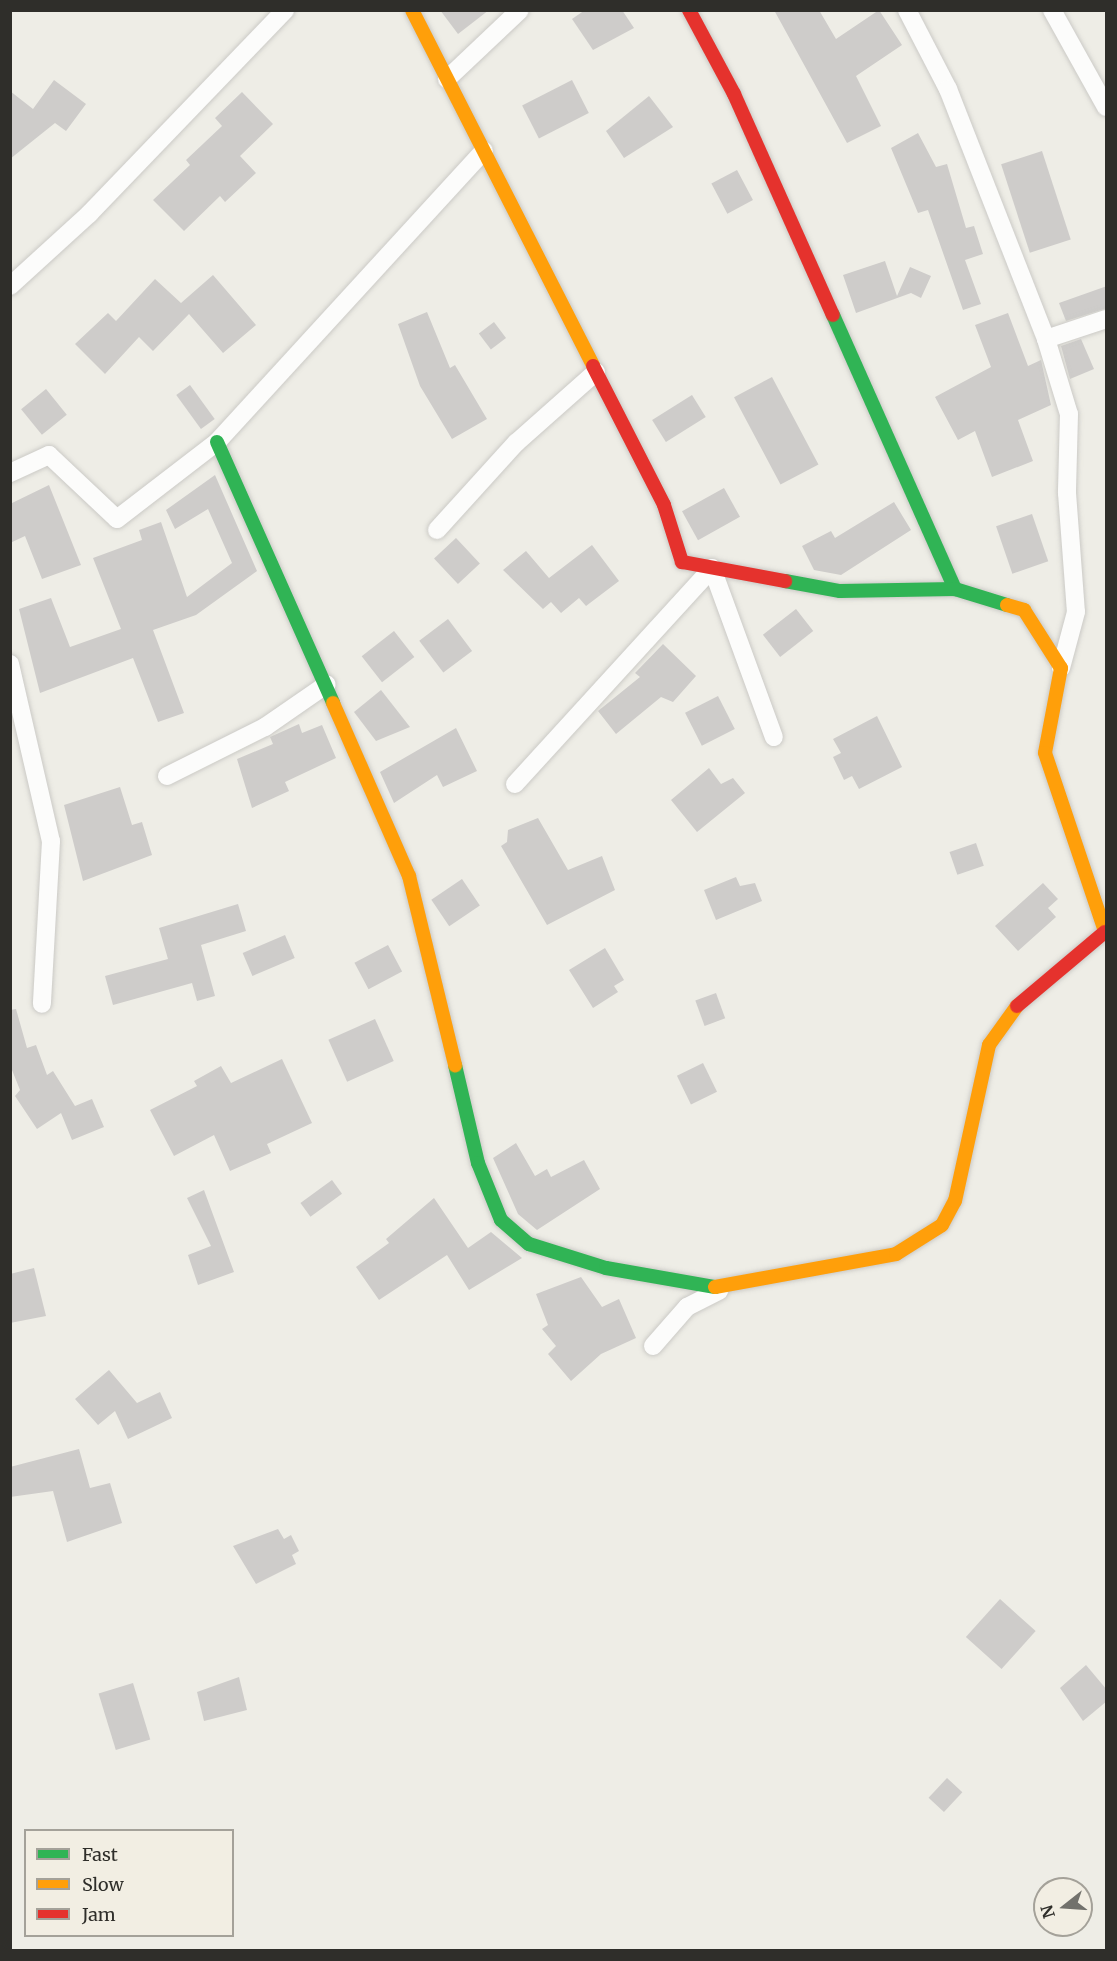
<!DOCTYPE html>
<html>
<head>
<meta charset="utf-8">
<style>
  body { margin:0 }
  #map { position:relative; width:1117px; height:1961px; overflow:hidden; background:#eeede6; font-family:Merriweather,serif }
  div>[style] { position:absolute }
  .building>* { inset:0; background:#ceccca; transform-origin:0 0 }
  .roads { filter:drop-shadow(0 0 2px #cbcac6) drop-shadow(0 0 2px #cbcac6) }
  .street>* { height:18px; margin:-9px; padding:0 9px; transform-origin:9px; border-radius:9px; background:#fcfcfb }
  .fast>* { height:14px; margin:-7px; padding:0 7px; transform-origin:7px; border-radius:7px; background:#30b455 }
  .slow>* { height:14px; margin:-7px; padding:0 7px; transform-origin:7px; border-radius:7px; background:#ff9f0a }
  .jam>* { height:14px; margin:-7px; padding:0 7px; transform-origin:7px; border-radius:7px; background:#e5322d }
  span { translate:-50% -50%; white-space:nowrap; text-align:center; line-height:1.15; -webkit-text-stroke:6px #f2eee3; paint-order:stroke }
  .frame { position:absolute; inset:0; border:12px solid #2f2e2a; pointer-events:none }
  .legend { position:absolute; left:24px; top:1829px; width:210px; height:108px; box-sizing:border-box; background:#f2eee3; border:2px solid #a4a199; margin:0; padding:8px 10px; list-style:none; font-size:18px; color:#2f2e2a }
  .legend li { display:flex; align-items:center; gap:12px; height:30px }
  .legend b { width:30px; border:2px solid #a4a199 }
  .north { position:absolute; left:1033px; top:1877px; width:60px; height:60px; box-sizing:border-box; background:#f2eee3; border:2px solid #a4a199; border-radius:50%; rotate:253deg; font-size:16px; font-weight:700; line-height:24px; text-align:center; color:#2f2e2a }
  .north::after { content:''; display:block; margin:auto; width:21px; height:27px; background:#72716c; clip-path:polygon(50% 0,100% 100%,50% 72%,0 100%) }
</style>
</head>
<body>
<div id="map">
  <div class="building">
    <div style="clip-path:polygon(440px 10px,489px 10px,458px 34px)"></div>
    <div style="clip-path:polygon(585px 10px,622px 10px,634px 28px,593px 50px,572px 19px)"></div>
    <div style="clip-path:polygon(774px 10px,819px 10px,836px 39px,879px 10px,902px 45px,856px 76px,881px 126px,847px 143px)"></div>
    <div style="clip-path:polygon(54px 80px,86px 104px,66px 131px,55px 123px,10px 159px,10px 91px,33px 109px)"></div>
    <div style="left:572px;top:80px;width:37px;height:56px;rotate:63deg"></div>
    <div style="clip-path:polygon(242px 92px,273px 124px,240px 156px,256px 173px,225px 202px,220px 196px,184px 231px,153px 200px,190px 165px,186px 160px,222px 126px,215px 118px)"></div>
    <div style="clip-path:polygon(649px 96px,673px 127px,624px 158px,606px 131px)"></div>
    <div style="clip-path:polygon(918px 133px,936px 167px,947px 164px,966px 228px,974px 226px,983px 254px,965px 260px,981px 304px,963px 310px,928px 210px,918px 213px,891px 148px)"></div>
    <div style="left:1042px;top:151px;width:93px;height:43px;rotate:72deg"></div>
    <div style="left:737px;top:170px;width:34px;height:29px;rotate:62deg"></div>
    <div style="clip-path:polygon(885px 261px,897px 296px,910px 267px,931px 276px,921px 298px,911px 293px,856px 313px,843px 275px)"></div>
    <div style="clip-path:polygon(213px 275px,256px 325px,223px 353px,189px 314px,153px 351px,139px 337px,105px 374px,75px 344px,108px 313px,116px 321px,155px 279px,181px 303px)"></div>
    <div style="clip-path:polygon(1107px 286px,1107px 308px,1066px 321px,1059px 303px)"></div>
    <div style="clip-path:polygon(427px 312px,450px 368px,455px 365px,487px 419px,452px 439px,420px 386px,398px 324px)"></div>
    <div style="clip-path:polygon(1008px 313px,1028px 366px,1041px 360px,1051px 405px,1018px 420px,1033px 461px,992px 477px,975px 431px,958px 440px,935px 397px,991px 367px,975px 325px)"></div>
    <div style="left:494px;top:322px;width:20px;height:19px;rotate:53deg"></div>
    <div style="clip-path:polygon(1081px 339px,1094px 369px,1070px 379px,1061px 346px)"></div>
    <div style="left:772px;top:377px;width:99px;height:43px;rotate:62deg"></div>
    <div style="left:190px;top:385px;width:42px;height:17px;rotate:54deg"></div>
    <div style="left:46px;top:389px;width:33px;height:32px;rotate:51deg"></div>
    <div style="left:692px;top:395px;width:26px;height:47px;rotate:58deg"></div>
    <div style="clip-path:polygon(215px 475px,257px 571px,196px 615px,153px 630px,184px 713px,158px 722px,133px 658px,40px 693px,19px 609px,51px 598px,70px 647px,121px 629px,93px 558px,142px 540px,139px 530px,161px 522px,187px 597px,232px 563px,208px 509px,175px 529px,166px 510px)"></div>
    <div style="clip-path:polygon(49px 485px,81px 565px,42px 579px,25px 536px,10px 543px,10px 504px)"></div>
    <div style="left:724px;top:488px;width:33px;height:48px;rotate:61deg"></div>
    <div style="clip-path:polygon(894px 502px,911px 530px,841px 575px,814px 570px,802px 546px,831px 531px,835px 538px)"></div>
    <div style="left:1032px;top:514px;width:50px;height:38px;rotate:71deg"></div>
    <div style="left:456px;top:538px;width:35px;height:30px;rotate:47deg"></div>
    <div style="clip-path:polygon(592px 545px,619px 581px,586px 606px,579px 598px,561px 613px,551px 602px,543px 609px,503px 570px,526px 551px,549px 578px)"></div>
    <div style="left:796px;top:609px;width:28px;height:42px;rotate:52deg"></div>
    <div style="left:448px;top:619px;width:40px;height:36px;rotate:53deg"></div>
    <div style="left:394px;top:631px;width:33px;height:41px;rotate:52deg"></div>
    <div style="clip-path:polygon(663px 644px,696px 676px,673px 702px,661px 697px,616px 734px,598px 711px,640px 677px,635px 673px)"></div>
    <div style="clip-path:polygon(381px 690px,410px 727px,376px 741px,354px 712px)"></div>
    <div style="left:718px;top:696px;width:37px;height:37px;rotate:63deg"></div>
    <div style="clip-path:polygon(877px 716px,902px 767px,859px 789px,852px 776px,844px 780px,833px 757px,841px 753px,833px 739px)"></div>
    <div style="clip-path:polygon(299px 724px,302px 733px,322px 725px,336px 758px,285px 782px,289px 791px,252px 808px,237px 759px,273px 744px,270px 737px)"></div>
    <div style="clip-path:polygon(456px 728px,477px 771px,443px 787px,437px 775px,394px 803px,380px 772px)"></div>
    <div style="clip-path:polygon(709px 768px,721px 784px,733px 778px,745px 793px,697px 832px,671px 800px)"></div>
    <div style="clip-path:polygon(120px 787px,132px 825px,142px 822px,152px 855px,83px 881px,64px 805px)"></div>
    <div style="clip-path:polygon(538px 818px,568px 870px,602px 856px,615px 890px,547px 925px,501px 846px,507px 842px,508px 830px)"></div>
    <div style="left:976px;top:843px;width:24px;height:28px;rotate:71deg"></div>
    <div style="clip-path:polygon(736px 877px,740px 886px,755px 883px,762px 901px,716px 920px,704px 890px)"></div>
    <div style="left:462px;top:879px;width:32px;height:37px;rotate:56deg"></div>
    <div style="clip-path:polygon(1043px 883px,1058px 899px,1048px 908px,1056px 917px,1018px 951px,995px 926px)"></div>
    <div style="clip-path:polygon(238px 904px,246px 931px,201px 945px,215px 996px,197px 1001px,192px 983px,113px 1005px,105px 976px,168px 959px,159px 928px)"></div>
    <div style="left:285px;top:935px;width:25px;height:46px;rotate:67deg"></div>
    <div style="left:388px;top:945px;width:30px;height:38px;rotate:62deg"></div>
    <div style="clip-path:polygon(605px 948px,624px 980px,614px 986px,618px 992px,593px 1008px,569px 970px)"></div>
    <div style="left:716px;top:993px;width:27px;height:22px;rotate:70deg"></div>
    <div style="clip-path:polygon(16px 1009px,27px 1048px,36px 1045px,47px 1075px,53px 1071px,75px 1106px,92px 1099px,104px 1127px,72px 1140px,61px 1113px,37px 1129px,15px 1096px,20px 1090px,10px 1065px,10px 1010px)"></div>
    <div style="left:375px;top:1019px;width:46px;height:51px;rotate:66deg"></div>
    <div style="clip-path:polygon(282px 1059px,312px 1123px,267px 1144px,271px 1153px,230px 1171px,214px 1135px,174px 1156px,150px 1110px,197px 1086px,194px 1081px,221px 1066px,231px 1083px)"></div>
    <div style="left:703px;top:1063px;width:32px;height:29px;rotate:64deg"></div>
    <div style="clip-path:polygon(516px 1143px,535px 1176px,547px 1169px,551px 1177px,584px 1160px,600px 1189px,537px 1230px,518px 1214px,493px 1158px)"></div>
    <div style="left:332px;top:1180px;width:17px;height:39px;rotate:54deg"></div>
    <div style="clip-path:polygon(204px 1190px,234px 1272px,198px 1285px,188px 1255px,211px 1246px,187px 1198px)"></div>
    <div style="clip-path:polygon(434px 1198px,468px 1248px,491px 1232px,522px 1258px,469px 1290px,447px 1255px,379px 1300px,356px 1267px,389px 1243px,386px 1239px)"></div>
    <div style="clip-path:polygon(34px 1268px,46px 1316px,10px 1323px,10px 1274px)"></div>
    <div style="clip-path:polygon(581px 1277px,602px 1307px,619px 1299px,636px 1338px,601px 1354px,571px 1381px,548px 1354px,556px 1346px,542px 1329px,548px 1325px,536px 1294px)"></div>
    <div style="clip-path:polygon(109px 1370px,137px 1403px,160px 1392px,172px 1418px,128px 1439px,115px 1411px,98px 1425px,75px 1399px)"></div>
    <div style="clip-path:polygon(79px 1449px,90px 1488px,110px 1483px,122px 1523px,67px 1542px,53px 1491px,10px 1497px,10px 1467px)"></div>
    <div style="clip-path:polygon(278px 1529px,284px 1539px,291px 1535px,299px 1551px,292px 1555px,296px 1564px,256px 1584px,233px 1546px)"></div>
    <div style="left:1000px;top:1599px;width:48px;height:51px;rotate:42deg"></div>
    <div style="clip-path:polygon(1086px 1665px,1107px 1690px,1107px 1701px,1083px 1721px,1060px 1688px)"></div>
    <div style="clip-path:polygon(239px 1677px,247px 1710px,204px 1721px,197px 1692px)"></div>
    <div style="left:133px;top:1683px;width:59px;height:36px;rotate:73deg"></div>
    <div style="left:947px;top:1778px;width:21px;height:27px;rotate:43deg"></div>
  </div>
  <div class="roads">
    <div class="street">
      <div style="left:907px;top:10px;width:89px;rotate:62.6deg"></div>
      <div style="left:948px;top:89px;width:269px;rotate:68.6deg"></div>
      <div style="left:1046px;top:339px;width:78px;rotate:73deg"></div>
      <div style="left:1069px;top:414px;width:79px;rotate:91.5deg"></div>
      <div style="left:1067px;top:493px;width:119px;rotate:85.7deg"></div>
      <div style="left:1076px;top:612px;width:58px;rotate:105deg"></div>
      <div style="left:1052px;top:10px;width:111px;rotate:60.9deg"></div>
      <div style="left:447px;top:79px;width:100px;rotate:-43.4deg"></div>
      <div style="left:10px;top:286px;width:107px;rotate:-42.3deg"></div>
      <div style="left:89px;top:214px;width:283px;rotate:-46.1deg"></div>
      <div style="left:1046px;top:339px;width:63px;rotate:-18.4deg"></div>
      <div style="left:10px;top:473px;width:43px;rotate:-24.8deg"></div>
      <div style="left:49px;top:455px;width:93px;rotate:43.3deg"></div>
      <div style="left:117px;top:519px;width:126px;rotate:-37.6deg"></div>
      <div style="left:217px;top:442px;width:395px;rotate:-47.5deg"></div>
      <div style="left:437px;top:530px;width:118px;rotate:-47.8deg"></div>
      <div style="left:516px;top:443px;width:107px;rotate:-41.6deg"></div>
      <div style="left:10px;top:664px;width:182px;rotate:77deg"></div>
      <div style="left:51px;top:841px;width:163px;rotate:93.2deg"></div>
      <div style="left:167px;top:776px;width:110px;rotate:-26.6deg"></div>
      <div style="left:265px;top:727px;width:75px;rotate:-34.7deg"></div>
      <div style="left:515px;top:784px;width:292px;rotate:-47.6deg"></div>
      <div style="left:712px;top:568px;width:180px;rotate:69.9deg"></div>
      <div style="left:653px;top:1346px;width:52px;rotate:-48.9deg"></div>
      <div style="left:687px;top:1307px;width:36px;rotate:-27deg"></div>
    </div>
    <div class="fast">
      <div style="left:833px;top:315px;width:300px;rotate:66deg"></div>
      <div style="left:955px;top:589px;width:54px;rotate:17.1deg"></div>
      <div style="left:217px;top:442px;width:286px;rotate:66deg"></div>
      <div style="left:785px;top:581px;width:56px;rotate:10.3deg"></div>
      <div style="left:840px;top:591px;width:115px;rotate:-1deg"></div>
      <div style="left:455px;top:1065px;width:101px;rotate:76.8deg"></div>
      <div style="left:478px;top:1163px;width:61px;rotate:68deg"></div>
      <div style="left:501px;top:1220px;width:37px;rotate:41deg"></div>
      <div style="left:529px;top:1244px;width:81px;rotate:17.3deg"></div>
      <div style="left:606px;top:1268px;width:111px;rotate:9.9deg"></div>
    </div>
    <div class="slow">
      <div style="left:412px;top:10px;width:399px;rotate:63deg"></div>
      <div style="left:1007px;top:605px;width:18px;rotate:16deg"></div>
      <div style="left:1024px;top:610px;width:69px;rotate:57.5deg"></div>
      <div style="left:1061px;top:668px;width:86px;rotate:100.7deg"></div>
      <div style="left:1045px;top:753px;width:191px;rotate:71.4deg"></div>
      <div style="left:333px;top:703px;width:189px;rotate:66.3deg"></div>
      <div style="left:409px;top:876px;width:195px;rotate:76.3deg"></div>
      <div style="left:715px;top:1287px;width:184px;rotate:-10.3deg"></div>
      <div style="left:896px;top:1254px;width:54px;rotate:-32.2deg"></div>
      <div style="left:942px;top:1225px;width:27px;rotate:-62deg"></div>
      <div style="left:955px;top:1201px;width:160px;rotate:-77.7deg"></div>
      <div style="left:989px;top:1045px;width:48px;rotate:-54.3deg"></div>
    </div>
    <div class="jam">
      <div style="left:689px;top:10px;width:95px;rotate:61.8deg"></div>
      <div style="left:734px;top:94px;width:242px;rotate:65.9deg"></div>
      <div style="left:593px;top:366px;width:156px;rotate:62.9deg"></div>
      <div style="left:664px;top:505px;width:60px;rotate:72.5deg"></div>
      <div style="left:682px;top:562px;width:105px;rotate:10.5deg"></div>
      <div style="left:1017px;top:1006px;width:115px;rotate:-40.1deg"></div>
    </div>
  </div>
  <div class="frame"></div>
  <ul class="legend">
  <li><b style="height:8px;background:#30b455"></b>Fast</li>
  <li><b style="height:8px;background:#ff9f0a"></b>Slow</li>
  <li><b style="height:8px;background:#e5322d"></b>Jam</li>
  </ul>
  <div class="north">N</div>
</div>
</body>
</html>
